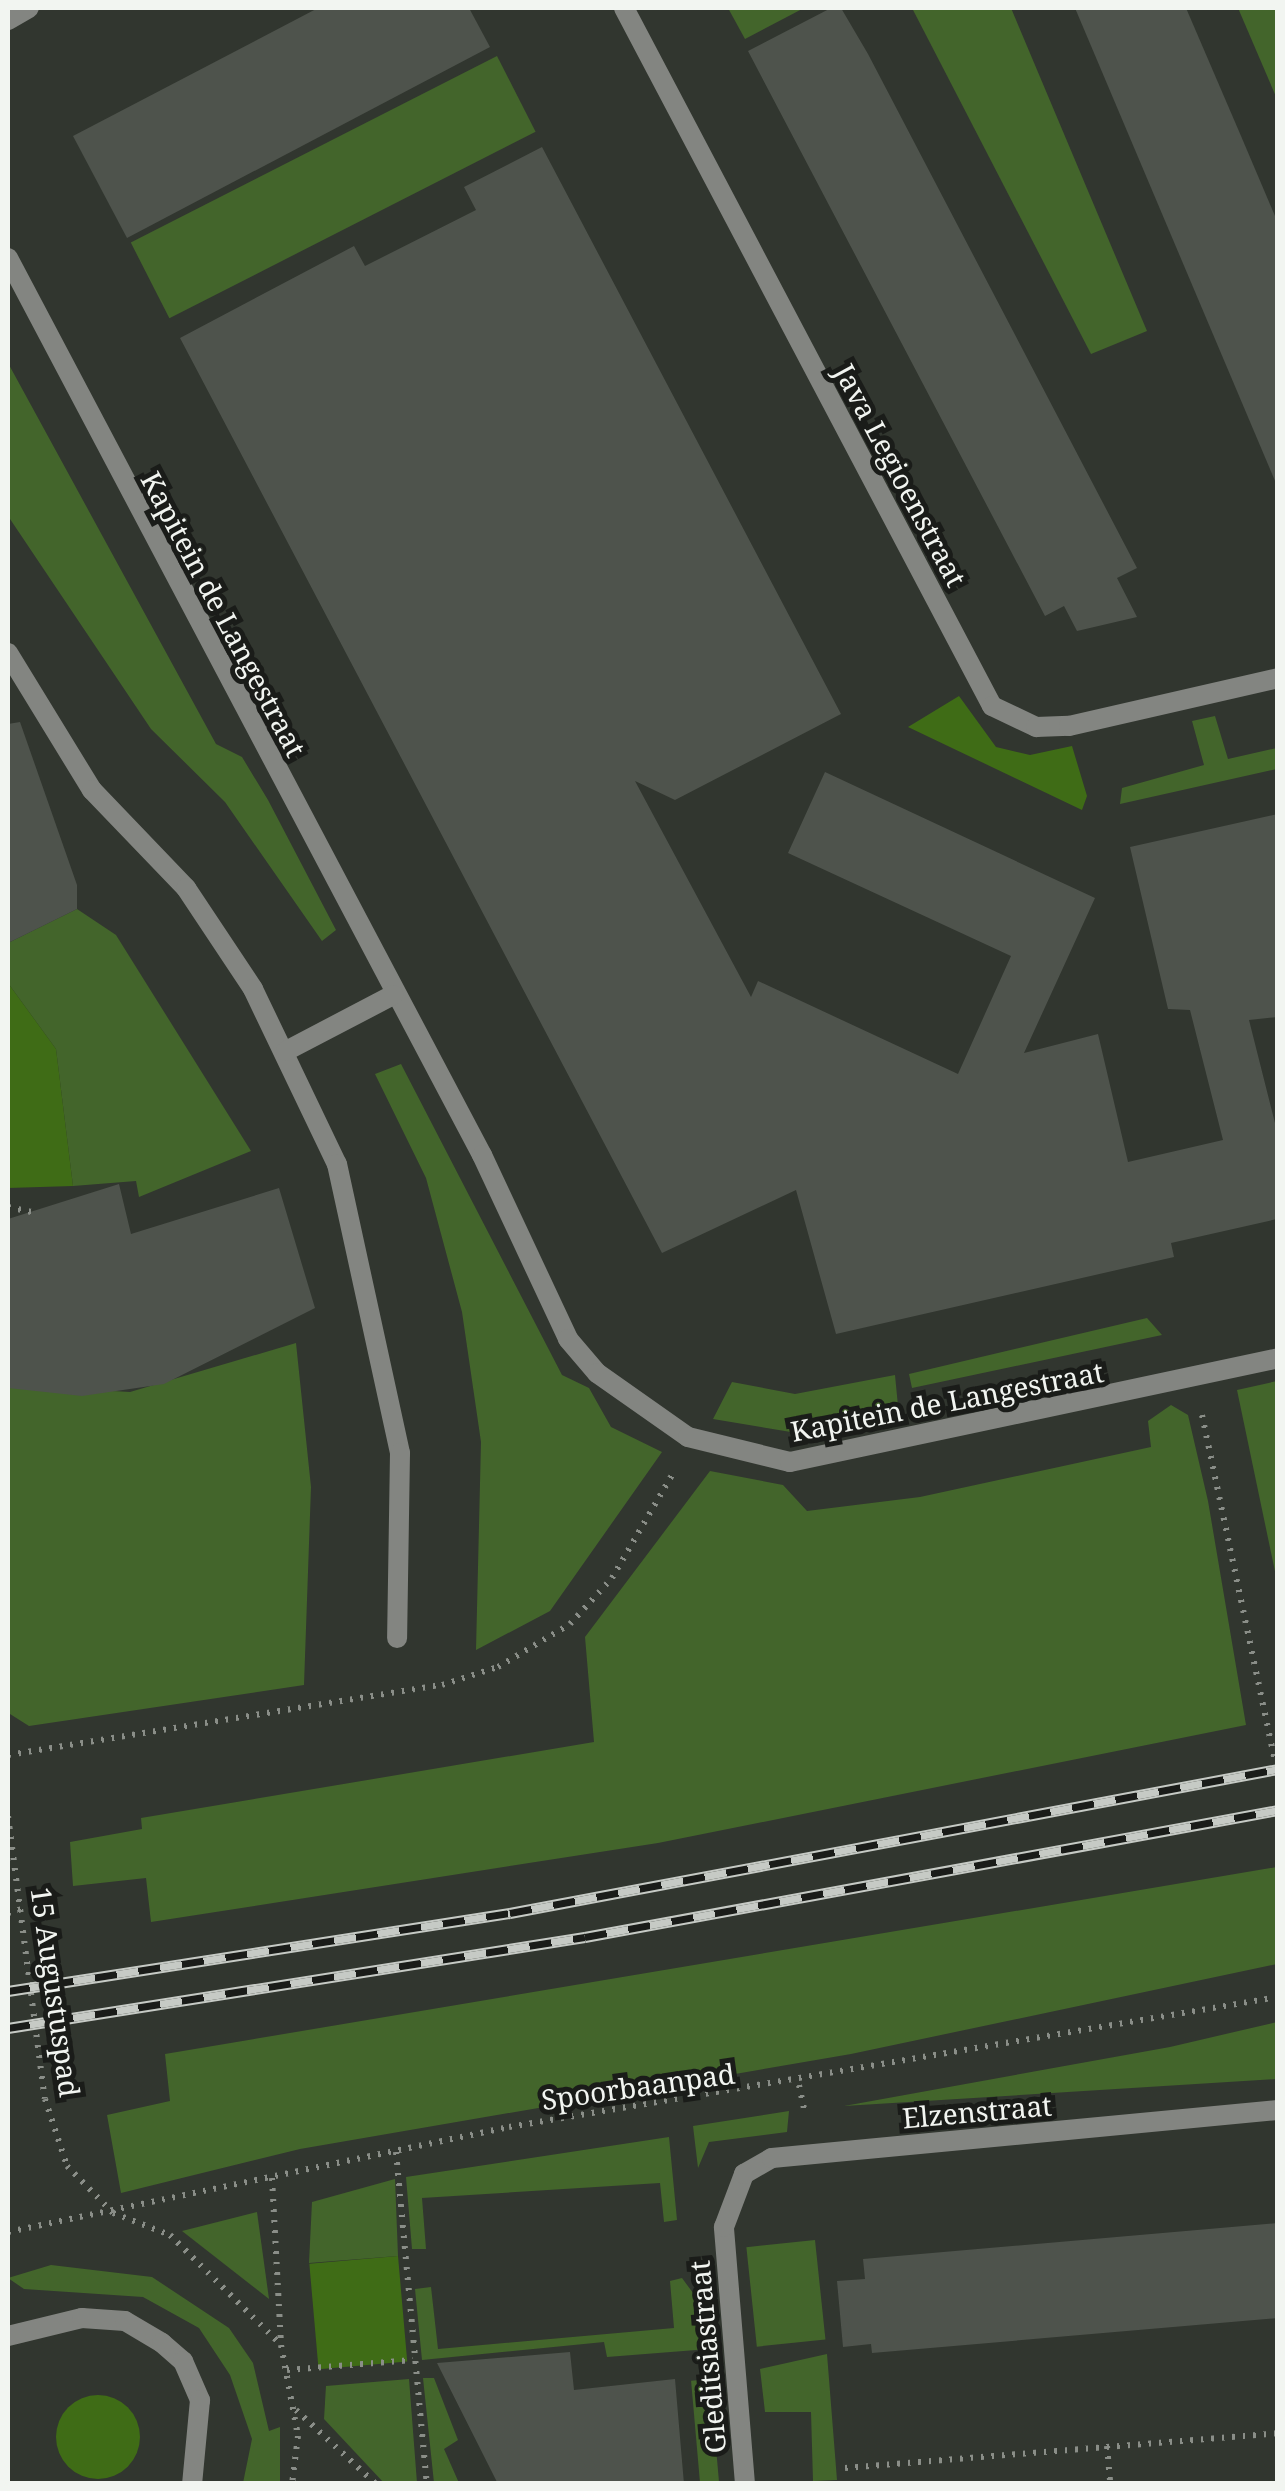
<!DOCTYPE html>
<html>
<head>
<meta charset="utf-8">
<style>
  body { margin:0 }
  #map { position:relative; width:1285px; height:2491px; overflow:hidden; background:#31362f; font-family:"Noto Serif",serif }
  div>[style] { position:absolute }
  .green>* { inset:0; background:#43652b; transform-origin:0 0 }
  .forest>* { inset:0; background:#3f6c16; transform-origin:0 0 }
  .round { border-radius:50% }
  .building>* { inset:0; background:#4e534c }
  .path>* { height:6px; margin-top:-3px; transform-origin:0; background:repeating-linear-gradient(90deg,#8a8e88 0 2.5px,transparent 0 10.5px) }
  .service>* { height:20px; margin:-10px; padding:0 10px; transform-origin:10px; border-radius:10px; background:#838581 }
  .minor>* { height:20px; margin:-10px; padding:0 10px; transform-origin:10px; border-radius:10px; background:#838581 }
  .rail>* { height:11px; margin-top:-5.5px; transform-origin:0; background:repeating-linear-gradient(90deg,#1a1c19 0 22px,#c6cac5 0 44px); box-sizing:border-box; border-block:2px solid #c6cac5 }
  span { translate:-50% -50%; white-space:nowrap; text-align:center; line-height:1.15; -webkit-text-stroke:10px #1a1c19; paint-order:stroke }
  .street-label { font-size:28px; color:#f2f5f1 }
  .frame { position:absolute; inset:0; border:10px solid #f2f5f1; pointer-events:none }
</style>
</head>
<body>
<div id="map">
  <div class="green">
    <div style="clip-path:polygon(728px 8px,804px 8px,745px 39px)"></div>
    <div style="clip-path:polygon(912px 8px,1011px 8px,1147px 331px,1091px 354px)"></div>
    <div style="clip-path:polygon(1238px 8px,1277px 8px,1277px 99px)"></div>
    <div style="left:497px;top:56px;width:85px;height:411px;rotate:63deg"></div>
    <div style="clip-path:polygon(8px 363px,216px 744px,242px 757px,268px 800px,336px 930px,322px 941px,225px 802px,151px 729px,8px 516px)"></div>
    <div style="clip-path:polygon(1215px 716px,1228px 759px,1277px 748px,1277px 769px,1120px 804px,1122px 788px,1204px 765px,1192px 721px)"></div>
    <div style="clip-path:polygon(77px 909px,116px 935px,251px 1151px,139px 1197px,136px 1181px,73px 1186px,56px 1049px,8px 983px,8px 943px)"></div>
    <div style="clip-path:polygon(401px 1064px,562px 1375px,589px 1388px,611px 1427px,662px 1452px,550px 1611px,476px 1650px,481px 1442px,462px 1312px,426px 1178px,375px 1074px)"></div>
    <div style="clip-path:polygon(1147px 1318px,1162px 1335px,912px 1388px,909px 1374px)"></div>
    <div style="clip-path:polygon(296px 1343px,311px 1487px,304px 1685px,29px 1726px,10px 1714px,8px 1385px,130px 1392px)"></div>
    <div style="clip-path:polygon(895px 1375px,898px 1406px,887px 1425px,815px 1436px,713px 1419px,732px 1382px,795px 1394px)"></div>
    <div style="clip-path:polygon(1277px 1381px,1278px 1381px,1277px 1581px,1237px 1390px)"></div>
    <div style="clip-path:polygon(1171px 1405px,1188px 1415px,1208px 1501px,1246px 1725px,658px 1843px,151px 1922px,146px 1878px,73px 1886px,70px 1842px,142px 1829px,141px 1818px,594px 1742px,585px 1637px,710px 1471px,783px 1485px,807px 1511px,920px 1497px,1151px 1447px,1148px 1421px)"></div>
    <div style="clip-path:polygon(1277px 1867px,1277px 1964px,851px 2054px,300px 2149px,121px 2193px,107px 2115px,170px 2101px,165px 2054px)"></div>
    <div style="clip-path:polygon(1277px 2022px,1277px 2079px,844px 2106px,1170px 2047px)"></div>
    <div style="clip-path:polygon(789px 2111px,787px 2132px,709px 2142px,698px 2168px,693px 2126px)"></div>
    <div style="clip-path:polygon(669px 2137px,677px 2220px,664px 2222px,660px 2183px,422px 2198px,426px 2249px,412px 2249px,406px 2177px)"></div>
    <div style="clip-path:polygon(395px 2179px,398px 2256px,309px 2263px,312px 2202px)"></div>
    <div style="clip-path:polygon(257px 2212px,269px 2299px,182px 2231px)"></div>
    <div style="left:815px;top:2240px;width:100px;height:69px;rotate:84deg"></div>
    <div style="clip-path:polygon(51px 2265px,152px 2277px,229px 2328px,253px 2363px,269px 2431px,280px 2427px,280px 2483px,243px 2483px,252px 2439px,230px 2375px,199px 2328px,143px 2297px,24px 2289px,8px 2278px)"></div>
    <div style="clip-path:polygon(682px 2278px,707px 2312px,709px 2349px,607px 2357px,604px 2342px,422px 2360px,415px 2289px,431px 2287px,438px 2349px,674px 2328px,670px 2281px)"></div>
    <div style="clip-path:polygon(827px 2354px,837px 2480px,813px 2481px,811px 2412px,765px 2412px,760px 2369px)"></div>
    <div style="clip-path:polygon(423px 2378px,434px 2378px,458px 2440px,444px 2449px,459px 2483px,434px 2483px)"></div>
    <div style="clip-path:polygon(409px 2379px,417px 2483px,384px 2483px,324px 2419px,326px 2386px)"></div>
    <div style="left:710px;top:2379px;width:104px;height:19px;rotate:85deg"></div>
  </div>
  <div class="forest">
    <div style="clip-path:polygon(959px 696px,996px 747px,1030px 755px,1072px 746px,1087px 796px,1082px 810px,908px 727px)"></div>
    <div style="clip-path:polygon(8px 983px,56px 1049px,73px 1186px,8px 1188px)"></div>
    <div style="left:398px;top:2256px;width:106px;height:89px;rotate:85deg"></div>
    <div class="round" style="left:56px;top:2395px;width:84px;height:84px"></div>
  </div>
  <div class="building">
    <div style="clip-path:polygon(318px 8px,469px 8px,490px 47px,127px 238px,73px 136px)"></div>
    <div style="clip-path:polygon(831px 8px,841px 8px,868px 54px,1137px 568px,1117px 578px,1137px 617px,1077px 631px,1064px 606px,1045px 616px,748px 51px)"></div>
    <div style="clip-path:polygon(1075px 8px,1186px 8px,1241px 136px,1278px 223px,1278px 488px)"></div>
    <div style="clip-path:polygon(542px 147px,841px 714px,675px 800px,635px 781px,751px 997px,758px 981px,958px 1074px,1011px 956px,788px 853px,825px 772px,1095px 898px,1024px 1053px,1098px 1034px,1128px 1162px,1223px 1140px,1190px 1010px,1168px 1009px,1130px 847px,1278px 814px,1278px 1017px,1249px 1020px,1277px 1131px,1277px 1219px,1171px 1243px,1174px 1257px,836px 1334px,796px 1190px,662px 1253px,180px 338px,354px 246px,365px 266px,476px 210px,464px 187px)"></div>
    <div style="clip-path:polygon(20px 722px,77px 885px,77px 909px,8px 943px,8px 724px)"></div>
    <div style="clip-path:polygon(119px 1184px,131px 1234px,279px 1188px,315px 1308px,164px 1384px,82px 1396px,8px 1388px,8px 1219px)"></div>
    <div style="clip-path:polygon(1278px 2223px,1278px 2318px,872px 2353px,871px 2344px,843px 2347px,837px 2281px,865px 2279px,863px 2259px)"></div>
    <div style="clip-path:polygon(570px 2352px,574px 2390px,675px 2379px,684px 2484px,498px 2484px,437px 2363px)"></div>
  </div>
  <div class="path">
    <div style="left:8px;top:1207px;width:24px;rotate:12deg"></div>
    <div style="left:1202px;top:1415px;width:370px;rotate:78.1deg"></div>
    <div style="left:8px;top:1755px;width:440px;rotate:-9.2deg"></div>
    <div style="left:442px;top:1685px;width:59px;rotate:-17.8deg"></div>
    <div style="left:498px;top:1667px;width:84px;rotate:-30.8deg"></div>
    <div style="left:570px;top:1624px;width:62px;rotate:-47.6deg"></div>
    <div style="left:612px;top:1578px;width:119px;rotate:-59.8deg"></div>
    <div style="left:8px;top:1816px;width:285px;rotate:82.6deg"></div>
    <div style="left:45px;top:2099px;width:71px;rotate:71.8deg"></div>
    <div style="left:67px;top:2166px;width:66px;rotate:45.6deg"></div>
    <div style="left:113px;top:2213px;width:61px;rotate:21.1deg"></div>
    <div style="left:170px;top:2235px;width:156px;rotate:44.7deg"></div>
    <div style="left:8px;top:1913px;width:15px;rotate:-16deg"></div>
    <div style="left:799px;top:2085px;width:29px;rotate:78deg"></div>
    <div style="left:396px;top:2152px;width:333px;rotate:84.7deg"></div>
    <div style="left:272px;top:2178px;width:167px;rotate:86.9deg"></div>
    <div style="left:281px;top:2345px;width:93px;rotate:79.4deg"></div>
    <div style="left:298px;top:2436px;width:48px;rotate:97.1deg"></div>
    <div style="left:8px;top:2232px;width:512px;rotate:-11.84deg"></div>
    <div style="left:509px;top:2127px;width:780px;rotate:-9.6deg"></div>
    <div style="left:287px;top:2370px;width:126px;rotate:-4.5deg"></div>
    <div style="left:296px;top:2410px;width:109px;rotate:42.8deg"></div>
    <div style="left:1107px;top:2446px;width:38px;rotate:85deg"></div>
    <div style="left:845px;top:2468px;width:434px;rotate:-4.6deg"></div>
  </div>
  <div class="service">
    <div style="left:8px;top:2336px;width:76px;rotate:-13.7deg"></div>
    <div style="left:82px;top:2318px;width:43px;rotate:4deg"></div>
    <div style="left:125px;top:2321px;width:43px;rotate:30.7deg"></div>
    <div style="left:162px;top:2343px;width:28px;rotate:41deg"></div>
    <div style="left:183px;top:2361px;width:43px;rotate:66.4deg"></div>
    <div style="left:200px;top:2400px;width:84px;rotate:95.4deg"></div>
  </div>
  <div class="minor">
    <div style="left:624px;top:8px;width:789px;rotate:62.2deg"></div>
    <div style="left:992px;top:706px;width:49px;rotate:25.5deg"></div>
    <div style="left:1036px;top:727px;width:33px;rotate:-2deg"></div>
    <div style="left:1069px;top:726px;width:214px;rotate:-12.9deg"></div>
    <div style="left:8px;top:20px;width:24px;rotate:-30deg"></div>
    <div style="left:8px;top:258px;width:1015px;rotate:62.15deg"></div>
    <div style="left:482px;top:1155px;width:203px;rotate:64.9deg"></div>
    <div style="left:568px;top:1339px;width:45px;rotate:49.5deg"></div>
    <div style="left:597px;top:1373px;width:111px;rotate:35.1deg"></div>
    <div style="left:688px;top:1437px;width:105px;rotate:13.8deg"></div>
    <div style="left:790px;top:1462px;width:499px;rotate:-12deg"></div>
    <div style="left:8px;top:653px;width:161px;rotate:58.5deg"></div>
    <div style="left:92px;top:790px;width:136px;rotate:46.2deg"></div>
    <div style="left:186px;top:888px;width:121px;rotate:56.4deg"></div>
    <div style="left:253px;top:989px;width:194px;rotate:64.4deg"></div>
    <div style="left:337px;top:1164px;width:296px;rotate:77.7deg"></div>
    <div style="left:400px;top:1453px;width:185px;rotate:90.9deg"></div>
    <div style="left:286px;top:1051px;width:121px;rotate:-27.6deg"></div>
    <div style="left:745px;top:2484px;width:258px;rotate:-94.7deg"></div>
    <div style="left:724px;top:2227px;width:57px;rotate:-69.3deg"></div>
    <div style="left:744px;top:2174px;width:32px;rotate:-30deg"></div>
    <div style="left:772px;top:2158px;width:508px;rotate:-5.42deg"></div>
  </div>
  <div class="rail">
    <div style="left:8px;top:1991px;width:508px;rotate:-8.83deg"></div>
    <div style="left:510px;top:1913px;width:781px;rotate:-10.62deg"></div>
    <div style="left:8px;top:2028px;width:584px;rotate:-8.96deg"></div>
    <div style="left:585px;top:1937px;width:705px;rotate:-10.38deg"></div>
  </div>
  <div class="street-label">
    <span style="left:901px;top:475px;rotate:62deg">Java Legioenstraat</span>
    <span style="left:224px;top:614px;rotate:62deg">Kapitein de Langestraat</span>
    <span style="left:947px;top:1401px;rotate:-11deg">Kapitein de Langestraat</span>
    <span style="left:56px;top:1992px;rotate:82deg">15 Augustuspad</span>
    <span style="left:638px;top:2086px;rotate:-8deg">Spoorbaanpad</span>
    <span style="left:977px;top:2111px;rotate:-5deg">Elzenstraat</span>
    <span style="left:707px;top:2357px;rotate:-95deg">Gleditsiastraat</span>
  </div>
  <div class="frame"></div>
</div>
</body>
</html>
